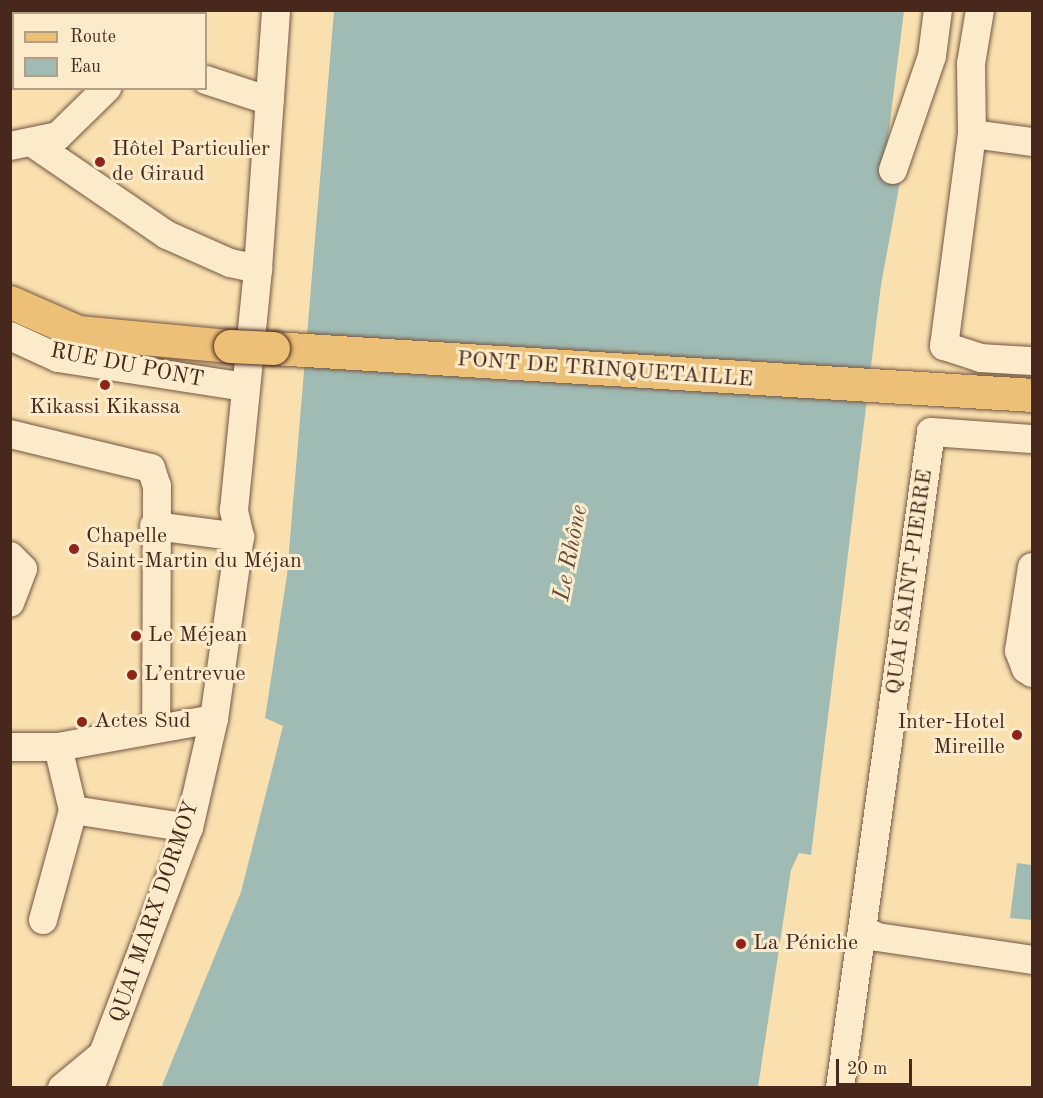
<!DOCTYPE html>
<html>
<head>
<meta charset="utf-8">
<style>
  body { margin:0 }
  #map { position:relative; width:1043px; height:1098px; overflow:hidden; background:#fae0af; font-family:"Old Standard TT",serif }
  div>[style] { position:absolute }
  .water>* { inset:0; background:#a0bbb3 }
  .roads { filter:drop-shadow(0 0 2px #745642) drop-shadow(0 0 2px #745642) }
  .minor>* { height:28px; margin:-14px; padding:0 14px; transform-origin:14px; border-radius:14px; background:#fcebcb }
  .major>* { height:33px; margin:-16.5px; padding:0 16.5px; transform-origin:16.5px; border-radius:16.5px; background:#edc078 }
  .bridges { filter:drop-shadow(0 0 2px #48281d) drop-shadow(0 0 2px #48281d) }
  .major-bridge>* { height:33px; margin:-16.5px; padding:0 16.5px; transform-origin:16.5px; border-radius:16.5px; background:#edc078 }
  .dots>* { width:16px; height:16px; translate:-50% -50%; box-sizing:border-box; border:3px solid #fcebcb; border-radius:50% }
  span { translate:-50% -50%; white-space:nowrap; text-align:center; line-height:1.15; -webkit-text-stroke:6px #fcebcb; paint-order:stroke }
  .poi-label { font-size:22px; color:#48281d }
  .left { translate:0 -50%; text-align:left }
  .right { translate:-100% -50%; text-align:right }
  .street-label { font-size:22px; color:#48281d }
  .water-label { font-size:24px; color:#5e4d42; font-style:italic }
  .frame { position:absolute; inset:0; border:12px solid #48281d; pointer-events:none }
  .legend { position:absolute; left:12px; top:12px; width:195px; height:78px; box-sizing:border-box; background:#fcebcb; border:2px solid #b49d85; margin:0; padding:8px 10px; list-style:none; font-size:18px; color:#48281d }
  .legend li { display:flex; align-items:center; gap:12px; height:30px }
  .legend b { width:30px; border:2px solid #b49d85 }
  .scale { position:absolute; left:836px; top:1059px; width:76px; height:27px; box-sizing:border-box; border:3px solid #48281d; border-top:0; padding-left:8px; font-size:18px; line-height:21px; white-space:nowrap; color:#48281d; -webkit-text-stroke:4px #fcebcb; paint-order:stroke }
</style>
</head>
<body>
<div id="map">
  <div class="water">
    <div style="clip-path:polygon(334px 11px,904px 11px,884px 169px,902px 171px,881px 285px,811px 855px,799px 853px,791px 870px,758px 1087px,161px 1088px,241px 892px,283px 726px,265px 718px,287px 575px)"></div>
    <div style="clip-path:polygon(1017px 863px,1032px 865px,1032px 920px,1010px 918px)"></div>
  </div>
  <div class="roads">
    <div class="minor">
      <div style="left:93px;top:10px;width:6px;rotate:45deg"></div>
      <div style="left:980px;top:10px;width:55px;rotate:99.5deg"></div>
      <div style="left:971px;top:64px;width:70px;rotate:89.2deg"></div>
      <div style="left:972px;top:134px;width:214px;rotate:97.5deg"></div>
      <div style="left:944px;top:346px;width:39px;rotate:18deg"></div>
      <div style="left:981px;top:358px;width:51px;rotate:3.4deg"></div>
      <div style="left:173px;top:14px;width:4px;rotate:-76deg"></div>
      <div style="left:206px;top:80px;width:67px;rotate:18.2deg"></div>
      <div style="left:972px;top:134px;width:61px;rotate:7.6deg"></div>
      <div style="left:31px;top:142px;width:165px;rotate:34.4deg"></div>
      <div style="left:167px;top:235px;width:69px;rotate:24deg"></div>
      <div style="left:230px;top:263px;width:29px;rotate:12deg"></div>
      <div style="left:10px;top:146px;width:49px;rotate:-11.8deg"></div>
      <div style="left:58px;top:136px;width:69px;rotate:-44.4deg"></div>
      <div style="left:893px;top:170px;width:120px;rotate:-71.1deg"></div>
      <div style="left:932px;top:56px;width:46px;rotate:-82.6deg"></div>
      <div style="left:10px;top:336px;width:53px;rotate:24.6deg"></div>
      <div style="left:58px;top:358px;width:190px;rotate:8.8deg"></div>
      <div style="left:10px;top:434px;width:145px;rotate:13.6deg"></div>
      <div style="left:151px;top:468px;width:19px;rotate:72deg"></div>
      <div style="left:157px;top:486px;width:232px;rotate:90.2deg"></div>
      <div style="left:156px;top:718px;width:11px;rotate:56deg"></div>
      <div style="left:154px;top:526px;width:87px;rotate:7.3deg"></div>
      <div style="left:10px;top:556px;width:18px;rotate:45deg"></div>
      <div style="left:23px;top:569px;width:36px;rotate:111deg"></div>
      <div style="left:1032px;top:567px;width:85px;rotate:98.8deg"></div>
      <div style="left:1019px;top:651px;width:19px;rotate:69deg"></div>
      <div style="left:1026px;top:669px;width:7px;rotate:34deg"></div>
      <div style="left:10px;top:747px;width:48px"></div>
      <div style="left:58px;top:747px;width:158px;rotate:-10.2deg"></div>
      <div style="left:58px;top:747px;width:65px;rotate:76.6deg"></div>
      <div style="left:73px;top:810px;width:117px;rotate:8.8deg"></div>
      <div style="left:43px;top:920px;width:114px;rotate:-74.7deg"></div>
      <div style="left:862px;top:929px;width:17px;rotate:28deg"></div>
      <div style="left:877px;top:937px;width:157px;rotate:8.4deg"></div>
      <div style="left:62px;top:1088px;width:52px;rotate:-39.5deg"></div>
      <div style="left:90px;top:1088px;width:278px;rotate:-69.2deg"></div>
      <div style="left:189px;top:828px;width:112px;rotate:-77.1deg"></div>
      <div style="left:214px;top:719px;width:184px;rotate:-81.9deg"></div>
      <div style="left:240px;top:537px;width:28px;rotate:-103deg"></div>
      <div style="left:234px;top:510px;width:242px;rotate:-84.3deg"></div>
      <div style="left:258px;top:269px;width:260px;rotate:-86deg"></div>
      <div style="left:840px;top:1088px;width:662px;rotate:-82.1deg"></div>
      <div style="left:931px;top:432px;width:101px;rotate:4deg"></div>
    </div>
    <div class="major">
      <div style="left:10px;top:302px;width:74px;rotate:23.8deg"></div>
      <div style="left:78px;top:332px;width:153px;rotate:5.3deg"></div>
      <div style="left:273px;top:348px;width:760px;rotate:3.54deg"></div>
    </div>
  </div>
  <div class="bridges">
    <div class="major-bridge">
      <div style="left:230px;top:346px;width:43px;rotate:2.7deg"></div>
    </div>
  </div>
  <div class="dots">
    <div style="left:100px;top:162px;background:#8f2418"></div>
    <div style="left:105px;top:385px;background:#8f2418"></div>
    <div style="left:74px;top:549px;background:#8f2418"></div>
    <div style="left:136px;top:636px;background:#8f2418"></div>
    <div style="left:132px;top:675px;background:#8f2418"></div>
    <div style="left:82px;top:722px;background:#8f2418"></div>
    <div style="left:1017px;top:735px;background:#8f2418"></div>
    <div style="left:741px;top:944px;background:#8f2418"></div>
  </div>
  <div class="poi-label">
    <span class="left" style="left:112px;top:162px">Hôtel Particulier<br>de Giraud</span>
    <span style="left:105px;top:408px">Kikassi Kikassa</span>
    <span class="left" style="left:86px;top:549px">Chapelle<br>Saint-Martin du Méjan</span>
    <span class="left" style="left:148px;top:636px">Le Méjean</span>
    <span class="left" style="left:144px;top:675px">L’entrevue</span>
    <span class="left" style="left:94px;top:722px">Actes Sud</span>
    <span class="right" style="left:1005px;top:735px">Inter-Hotel<br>Mireille</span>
    <span class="left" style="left:753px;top:944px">La Péniche</span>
  </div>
  <div class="street-label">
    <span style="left:127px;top:366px;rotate:11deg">RUE DU PONT</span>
    <span style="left:605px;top:370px;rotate:4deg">PONT DE TRINQUETAILLE</span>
    <span style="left:910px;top:582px;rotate:-82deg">QUAI SAINT-PIERRE</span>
    <span style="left:155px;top:912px;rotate:-71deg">QUAI MARX DORMOY</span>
  </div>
  <div class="water-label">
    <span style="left:572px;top:553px;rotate:-79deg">Le Rhône</span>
  </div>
  <div class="frame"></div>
  <ul class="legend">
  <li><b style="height:8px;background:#edc078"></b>Route</li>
  <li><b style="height:16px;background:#a0bbb3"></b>Eau</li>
  </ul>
  <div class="scale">20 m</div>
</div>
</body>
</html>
